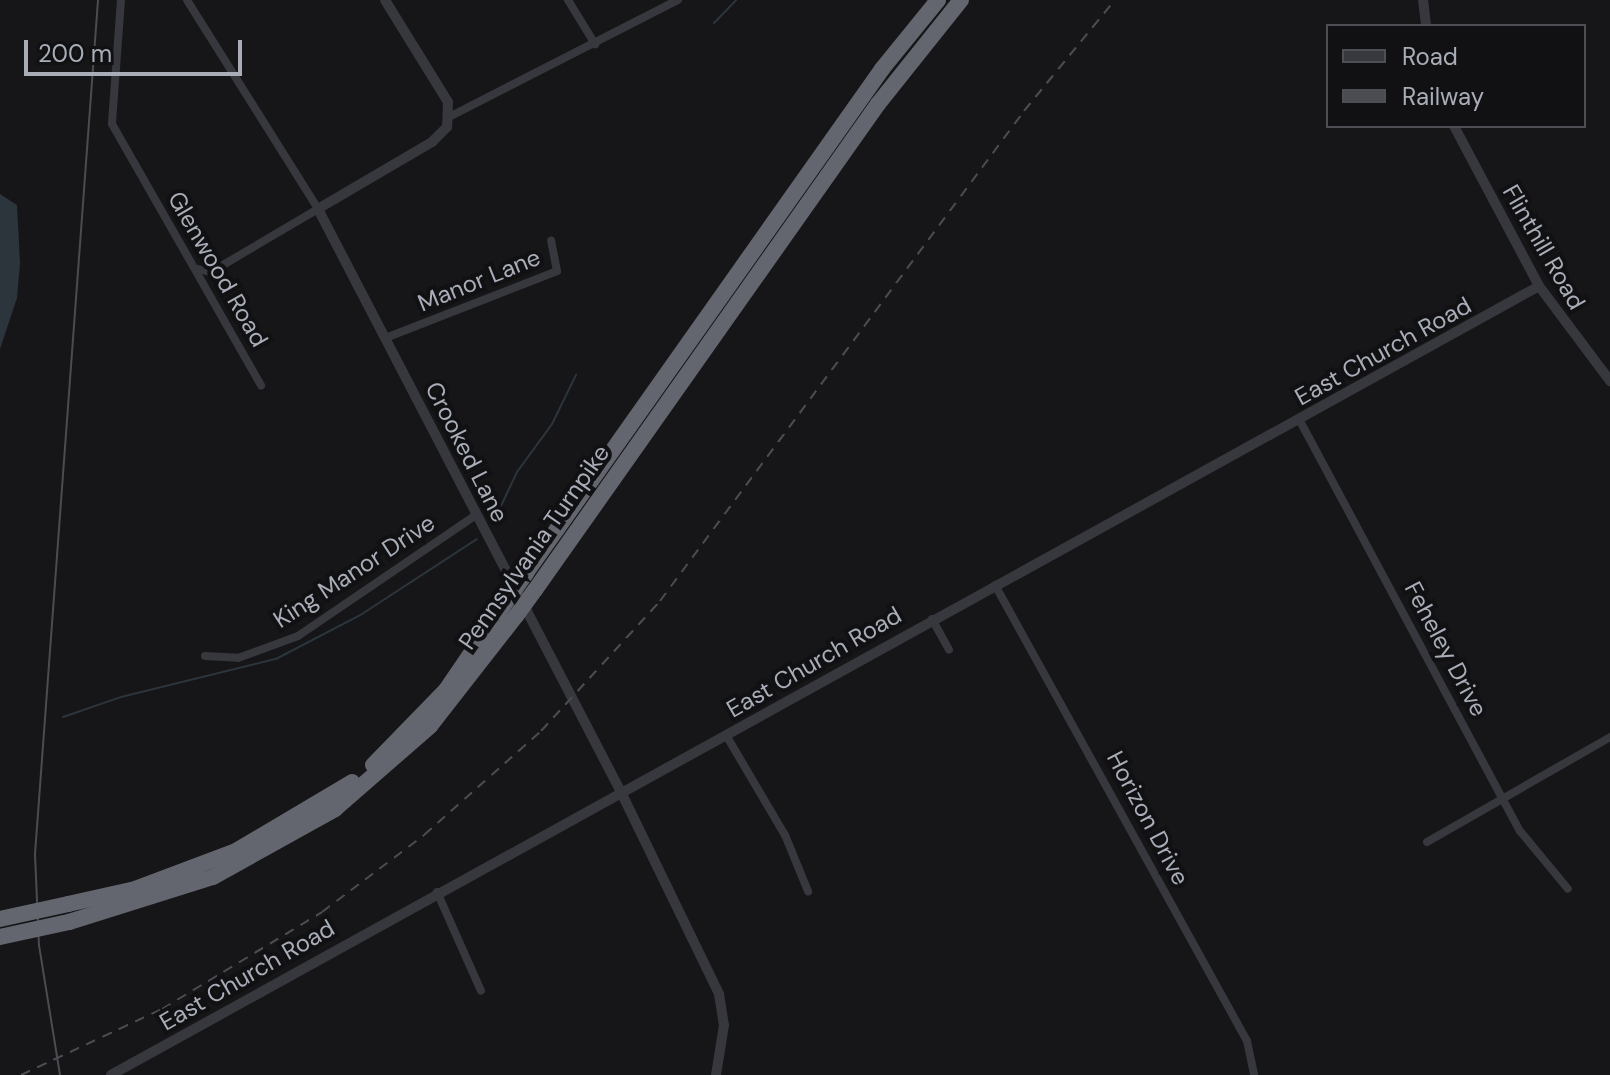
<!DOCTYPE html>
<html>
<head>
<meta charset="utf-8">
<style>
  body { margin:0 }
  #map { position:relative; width:1610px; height:1075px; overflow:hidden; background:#161618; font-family:"DM Sans",sans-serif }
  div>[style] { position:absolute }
  .water>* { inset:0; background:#2c353c }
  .stream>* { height:2px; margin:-1px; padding:0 1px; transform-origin:1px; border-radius:1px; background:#2c353c }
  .minor>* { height:8px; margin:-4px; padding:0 4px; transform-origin:4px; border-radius:4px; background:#37383d }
  .tertiary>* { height:10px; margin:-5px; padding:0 5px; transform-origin:5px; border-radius:5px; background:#37383d }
  .motorway>* { height:16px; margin:-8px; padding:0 8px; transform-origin:8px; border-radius:8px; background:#63666e }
  .tram>* { height:2px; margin:-1px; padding:0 1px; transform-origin:1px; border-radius:1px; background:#4a4c52 }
  .rail>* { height:2px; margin-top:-1px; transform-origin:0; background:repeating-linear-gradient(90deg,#4a4c52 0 10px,transparent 0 18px) }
  .motorway-bridge>* { height:16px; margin:-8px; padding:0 8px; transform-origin:8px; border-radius:8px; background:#63666e }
  span { translate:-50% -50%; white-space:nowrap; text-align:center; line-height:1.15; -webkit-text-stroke:8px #111113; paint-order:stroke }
  .street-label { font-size:24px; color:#a8adb8 }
  .legend { position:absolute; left:1326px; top:24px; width:260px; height:104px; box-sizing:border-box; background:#111113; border:2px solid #4d4f55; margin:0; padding:10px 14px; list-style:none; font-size:24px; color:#a8adb8 }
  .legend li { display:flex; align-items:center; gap:16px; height:40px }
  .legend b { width:40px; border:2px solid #4d4f55 }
  .scale { position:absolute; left:24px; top:40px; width:218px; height:36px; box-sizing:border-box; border:4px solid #a8adb8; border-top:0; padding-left:10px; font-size:24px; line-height:28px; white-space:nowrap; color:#a8adb8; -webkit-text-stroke:6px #111113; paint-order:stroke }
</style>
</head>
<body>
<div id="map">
  <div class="water">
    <div style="clip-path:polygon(0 194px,17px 205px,20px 263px,17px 298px,0 349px)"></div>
  </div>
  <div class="stream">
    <div style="left:714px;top:23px;width:32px;rotate:-46deg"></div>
    <div style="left:493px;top:523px;width:56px;rotate:-64.8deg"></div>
    <div style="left:517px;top:472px;width:59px;rotate:-53.9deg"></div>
    <div style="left:552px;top:424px;width:55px;rotate:-63.9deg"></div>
    <div style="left:63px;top:717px;width:61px;rotate:-19deg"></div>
    <div style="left:121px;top:697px;width:160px;rotate:-13.8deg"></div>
    <div style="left:276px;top:659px;width:97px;rotate:-27.6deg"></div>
    <div style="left:362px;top:614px;width:137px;rotate:-33.1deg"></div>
  </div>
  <div class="minor">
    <div style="left:121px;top:0;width:124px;rotate:94.2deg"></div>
    <div style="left:112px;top:124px;width:301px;rotate:60.3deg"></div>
    <div style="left:187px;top:0;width:247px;rotate:57.9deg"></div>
    <div style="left:318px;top:209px;width:124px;rotate:149.5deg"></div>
    <div style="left:211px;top:272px;width:13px;rotate:-167deg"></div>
    <div style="left:568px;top:0;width:52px;rotate:58.5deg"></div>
    <div style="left:451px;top:116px;width:255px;rotate:-27.1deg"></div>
    <div style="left:388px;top:337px;width:181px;rotate:-21.3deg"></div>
    <div style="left:557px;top:271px;width:31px;rotate:-101deg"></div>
    <div style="left:1300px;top:421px;width:465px;rotate:61.8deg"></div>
    <div style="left:1520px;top:831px;width:75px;rotate:50.4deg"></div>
    <div style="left:995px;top:585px;width:521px;rotate:61.07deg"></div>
    <div style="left:1247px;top:1041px;width:35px;rotate:78deg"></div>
    <div style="left:932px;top:619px;width:35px;rotate:61deg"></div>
    <div style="left:205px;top:656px;width:33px;rotate:3deg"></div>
    <div style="left:238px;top:658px;width:64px;rotate:-20.1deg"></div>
    <div style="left:298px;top:636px;width:215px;rotate:-34.2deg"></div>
    <div style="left:726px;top:735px;width:116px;rotate:59.5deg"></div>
    <div style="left:785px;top:835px;width:61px;rotate:67.7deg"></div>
    <div style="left:1427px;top:842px;width:211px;rotate:-29.8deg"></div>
    <div style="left:437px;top:892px;width:108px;rotate:66deg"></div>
  </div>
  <div class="tertiary">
    <div style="left:385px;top:0;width:120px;rotate:58.3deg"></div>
    <div style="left:448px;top:102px;width:25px;rotate:92deg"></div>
    <div style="left:447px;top:127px;width:21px;rotate:135deg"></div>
    <div style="left:432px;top:142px;width:132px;rotate:149.6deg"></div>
    <div style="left:318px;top:209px;width:657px;rotate:62.54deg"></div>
    <div style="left:621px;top:792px;width:225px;rotate:64.1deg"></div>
    <div style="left:719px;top:994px;width:31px;rotate:81deg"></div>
    <div style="left:724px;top:1025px;width:51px;rotate:99.1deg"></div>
    <div style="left:1423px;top:0;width:26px;rotate:83deg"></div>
    <div style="left:1454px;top:126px;width:181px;rotate:62deg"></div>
    <div style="left:1539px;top:286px;width:119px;rotate:53.2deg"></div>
    <div style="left:111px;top:1075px;width:1631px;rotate:-28.92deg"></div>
  </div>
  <div class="motorway">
    <div style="left:526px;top:573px;width:617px;rotate:-54.76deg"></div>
    <div style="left:882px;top:69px;width:89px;rotate:-50.9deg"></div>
    <div style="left:535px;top:590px;width:595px;rotate:-54.79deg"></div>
    <div style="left:878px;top:104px;width:133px;rotate:-51.4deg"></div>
    <div style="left:373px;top:765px;width:105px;rotate:-45.8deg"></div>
    <div style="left:446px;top:690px;width:110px;rotate:-55.7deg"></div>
    <div style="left:68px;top:904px;width:69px;rotate:-12.6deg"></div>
    <div style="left:135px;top:889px;width:108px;rotate:-20.6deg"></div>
    <div style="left:236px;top:851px;width:135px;rotate:-30.7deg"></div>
    <div style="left:69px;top:922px;width:151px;rotate:-17.4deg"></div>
    <div style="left:213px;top:877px;width:140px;rotate:-29.1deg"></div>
    <div style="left:335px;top:809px;width:126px;rotate:-41.1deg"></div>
    <div style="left:430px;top:726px;width:140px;rotate:-52deg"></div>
  </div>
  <div class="tram">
    <div style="left:60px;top:1075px;width:131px;rotate:-99.2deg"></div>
    <div style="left:39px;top:946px;width:92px;rotate:-92.5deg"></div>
    <div style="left:35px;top:854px;width:856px;rotate:-85.78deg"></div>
  </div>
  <div class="rail">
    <div style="left:21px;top:1075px;width:156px;rotate:-25.1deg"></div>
    <div style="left:162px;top:1009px;width:187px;rotate:-31.2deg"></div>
    <div style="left:322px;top:912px;width:128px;rotate:-37deg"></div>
    <div style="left:424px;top:835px;width:157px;rotate:-41.6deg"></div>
    <div style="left:541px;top:731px;width:176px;rotate:-47.5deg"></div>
    <div style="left:660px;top:601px;width:610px;rotate:-53.39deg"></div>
    <div style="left:1024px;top:111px;width:144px;rotate:-50.7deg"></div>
  </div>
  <div class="motorway-bridge">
    <div style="left:508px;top:599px;width:32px;rotate:-55deg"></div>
    <div style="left:516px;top:616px;width:32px;rotate:-54deg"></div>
    <div style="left:0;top:919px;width:70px;rotate:-12.4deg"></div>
    <div style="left:0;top:937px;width:71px;rotate:-12.3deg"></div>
  </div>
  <div class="street-label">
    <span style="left:1544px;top:247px;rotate:60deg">Flinthill Road</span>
    <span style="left:218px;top:269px;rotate:60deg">Glenwood Road</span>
    <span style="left:479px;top:280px;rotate:-22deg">Manor Lane</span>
    <span style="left:1383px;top:351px;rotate:-29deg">East Church Road</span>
    <span style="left:467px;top:452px;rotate:63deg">Crooked Lane</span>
    <span style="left:534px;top:547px;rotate:-55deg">Pennsylvania Turnpike</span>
    <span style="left:354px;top:571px;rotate:-33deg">King Manor Drive</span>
    <span style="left:1446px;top:649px;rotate:62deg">Feheley Drive</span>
    <span style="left:814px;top:662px;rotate:-30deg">East Church Road</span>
    <span style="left:1148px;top:818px;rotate:62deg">Horizon Drive</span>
    <span style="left:247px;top:975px;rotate:-30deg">East Church Road</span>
  </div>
  <ul class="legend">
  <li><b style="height:10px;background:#37383d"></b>Road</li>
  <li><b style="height:10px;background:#4a4c52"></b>Railway</li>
  </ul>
  <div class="scale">200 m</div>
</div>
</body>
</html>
